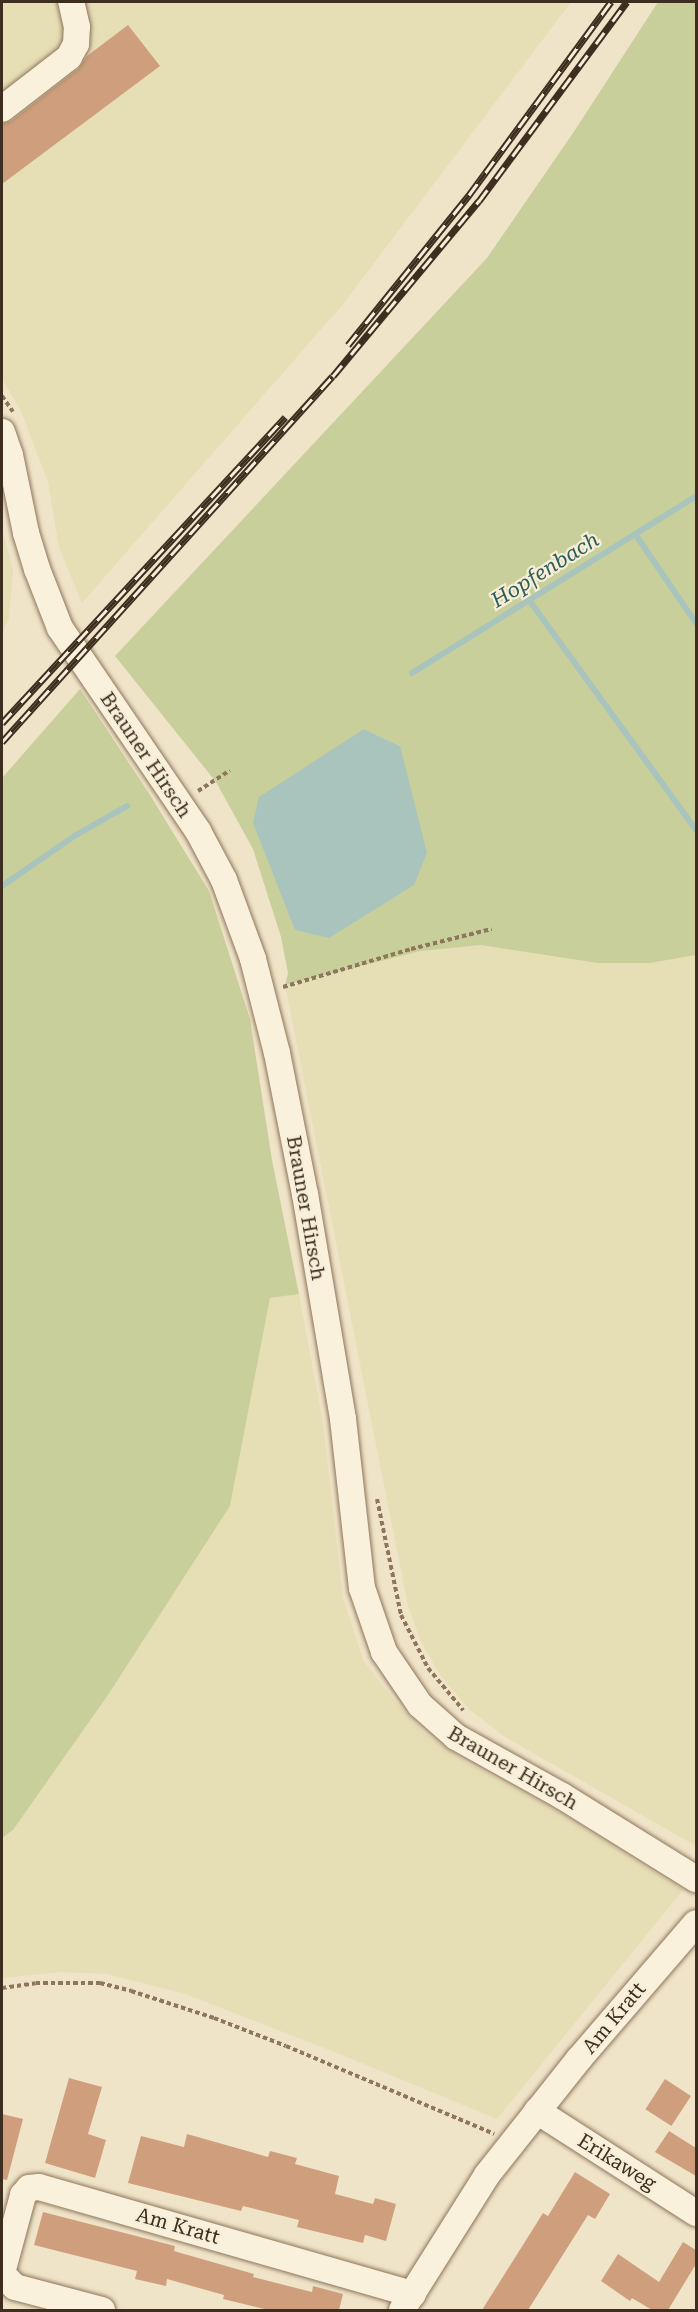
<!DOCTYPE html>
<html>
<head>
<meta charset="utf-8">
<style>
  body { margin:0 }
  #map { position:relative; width:698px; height:2312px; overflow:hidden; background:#f0e4c8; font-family:"Roboto Serif",serif }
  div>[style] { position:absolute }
  .farmland>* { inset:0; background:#e6deb5 }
  .green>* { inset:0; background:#c9cf9b }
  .water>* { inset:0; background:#a9c4bc }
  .stream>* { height:6px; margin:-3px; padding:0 3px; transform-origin:3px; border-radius:3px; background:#a9c4bc }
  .building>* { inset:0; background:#cf9f7d; transform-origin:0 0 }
  .path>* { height:4px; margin-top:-2px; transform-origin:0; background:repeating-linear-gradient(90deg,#8d765c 0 4.5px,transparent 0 7.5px) }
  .roads { filter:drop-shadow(0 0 2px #8d765c) drop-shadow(0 0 2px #8d765c) }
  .minor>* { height:26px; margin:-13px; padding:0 13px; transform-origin:13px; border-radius:13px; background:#faf1dc }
  .rail>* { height:7px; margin-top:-3.5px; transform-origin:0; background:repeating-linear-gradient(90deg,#f7eed8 0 14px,#3d2e20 0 28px); box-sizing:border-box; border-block:2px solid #3d2e20 }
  span { translate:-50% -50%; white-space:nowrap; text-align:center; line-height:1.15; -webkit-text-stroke:4.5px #f7eed8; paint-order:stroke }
  .street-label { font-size:20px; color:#3d2e20 }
  .water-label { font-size:21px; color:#2f5d5a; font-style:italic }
  .frame { position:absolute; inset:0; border:3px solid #3d2e20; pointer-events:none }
</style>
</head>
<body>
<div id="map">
  <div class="farmland">
    <div style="clip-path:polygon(2px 2px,571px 2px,344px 303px,82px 603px,59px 548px,48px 482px,21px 411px,2px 379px)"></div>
    <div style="clip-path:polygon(2px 529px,13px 569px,9px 618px,2px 634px)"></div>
    <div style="clip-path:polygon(481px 945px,650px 963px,696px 955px,696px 1846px,505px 1737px,469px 1709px,440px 1675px,421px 1642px,408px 1606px,285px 985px,421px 951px)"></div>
    <div style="clip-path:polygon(299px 1294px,323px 1423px,343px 1597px,363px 1660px,394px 1700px,424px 1732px,466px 1762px,548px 1806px,683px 1890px,497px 2119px,337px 2053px,185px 1994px,107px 1974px,61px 1972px,2px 1978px,2px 1838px,13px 1830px,108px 1695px,230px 1506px,270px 1298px)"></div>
  </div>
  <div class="green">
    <div style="clip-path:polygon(evenodd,658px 2px,696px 2px,696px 955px,650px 963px,598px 963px,481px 945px,421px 951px,285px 985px,288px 973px,281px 937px,253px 849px,216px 782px,115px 656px,487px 258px,575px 130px,658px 2px,364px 729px,400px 746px,295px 929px,364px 729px)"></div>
    <div style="clip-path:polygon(80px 689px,150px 795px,209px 891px,250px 1019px,272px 1160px,299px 1294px,270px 1298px,230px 1506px,108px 1695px,13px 1830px,2px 1838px,2px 778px)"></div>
  </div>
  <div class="water">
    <div style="clip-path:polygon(364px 729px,400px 746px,427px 853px,414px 885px,329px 938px,295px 930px,253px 823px,259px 797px)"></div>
  </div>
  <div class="stream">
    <div style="left:635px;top:534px;width:108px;rotate:55.6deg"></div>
    <div style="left:529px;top:600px;width:284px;rotate:54deg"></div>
    <div style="left:412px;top:673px;width:335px;rotate:-31.9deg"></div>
    <div style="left:2px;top:886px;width:90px;rotate:-34.6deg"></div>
    <div style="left:76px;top:835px;width:59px;rotate:-29.6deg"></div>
  </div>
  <div class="building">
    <div style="clip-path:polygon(128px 25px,160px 66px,2px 184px,2px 124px,11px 121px,78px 69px,87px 56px)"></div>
    <div style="clip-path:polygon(69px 2078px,102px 2087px,88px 2134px,106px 2140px,95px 2178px,45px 2163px)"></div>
    <div style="left:665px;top:2079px;width:31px;height:36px;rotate:33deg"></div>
    <div style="clip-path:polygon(2px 2114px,23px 2119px,7px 2180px,2px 2179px)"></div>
    <div style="clip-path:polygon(669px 2131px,696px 2148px,696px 2176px,655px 2152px)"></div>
    <div style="clip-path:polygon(187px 2134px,268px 2157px,270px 2151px,297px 2158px,295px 2164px,339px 2176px,335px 2194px,373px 2204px,375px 2198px,396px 2204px,386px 2241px,365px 2235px,363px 2243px,297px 2227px,299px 2220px,243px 2206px,241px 2211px,128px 2183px,141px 2136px,184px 2147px)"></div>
    <div style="clip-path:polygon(575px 2172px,610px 2194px,595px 2219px,588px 2215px,528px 2310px,482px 2310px,543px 2213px,548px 2216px)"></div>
    <div style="clip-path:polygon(43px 2212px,175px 2246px,174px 2251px,254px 2274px,253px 2277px,312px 2292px,313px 2286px,343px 2294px,339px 2310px,269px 2310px,223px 2299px,224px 2295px,167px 2279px,166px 2286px,135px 2279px,137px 2271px,34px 2245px)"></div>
    <div style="clip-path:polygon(683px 2242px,696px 2250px,696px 2264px,668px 2310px,652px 2310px,632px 2298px,630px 2301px,601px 2281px,618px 2254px,659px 2282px)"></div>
  </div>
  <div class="path">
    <div style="left:2px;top:396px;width:19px;rotate:55deg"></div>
    <div style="left:198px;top:791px;width:38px;rotate:-33deg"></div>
    <div style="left:283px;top:987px;width:134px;rotate:-16.5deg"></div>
    <div style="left:411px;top:949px;width:83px;rotate:-13.9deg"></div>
    <div style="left:377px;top:1499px;width:118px;rotate:78.3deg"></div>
    <div style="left:401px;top:1615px;width:59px;rotate:63deg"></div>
    <div style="left:428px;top:1668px;width:55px;rotate:50.2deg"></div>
    <div style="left:2px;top:1988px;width:34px;rotate:-8deg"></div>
    <div style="left:36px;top:1983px;width:64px"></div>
    <div style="left:100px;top:1983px;width:32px;rotate:14deg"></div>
    <div style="left:131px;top:1991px;width:87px;rotate:18deg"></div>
    <div style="left:214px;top:2018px;width:77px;rotate:21.3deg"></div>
    <div style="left:286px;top:2046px;width:226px;rotate:22.9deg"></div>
  </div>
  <div class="roads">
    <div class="minor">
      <div style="left:2px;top:109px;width:85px;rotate:-37.8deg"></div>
      <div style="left:69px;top:57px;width:15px;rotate:-62deg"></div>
      <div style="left:76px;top:44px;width:17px;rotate:-87deg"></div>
      <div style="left:77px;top:27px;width:26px;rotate:-103deg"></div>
      <div style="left:2px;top:432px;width:24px;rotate:71deg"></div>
      <div style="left:10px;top:455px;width:80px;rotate:78.4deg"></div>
      <div style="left:26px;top:533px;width:38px;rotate:73deg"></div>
      <div style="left:37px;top:569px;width:63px;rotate:68.7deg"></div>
      <div style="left:60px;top:628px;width:245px;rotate:55.8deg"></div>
      <div style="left:198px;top:831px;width:55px;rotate:62deg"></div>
      <div style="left:224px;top:880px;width:84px;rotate:69.8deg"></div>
      <div style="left:253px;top:959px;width:97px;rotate:75.7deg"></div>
      <div style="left:277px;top:1053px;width:144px;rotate:78.8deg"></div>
      <div style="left:305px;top:1194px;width:228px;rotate:80.4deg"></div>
      <div style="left:343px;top:1419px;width:170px;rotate:83.6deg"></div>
      <div style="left:362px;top:1588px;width:68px;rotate:71deg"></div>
      <div style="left:384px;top:1652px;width:64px;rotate:55.8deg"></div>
      <div style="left:420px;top:1705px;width:48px;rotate:41.6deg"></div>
      <div style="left:456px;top:1737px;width:121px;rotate:29.1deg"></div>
      <div style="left:562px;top:1796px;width:158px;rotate:31.8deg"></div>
      <div style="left:537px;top:2111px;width:189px;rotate:32.7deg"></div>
      <div style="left:2px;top:2273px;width:81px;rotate:-74.9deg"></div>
      <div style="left:23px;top:2195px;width:9px;rotate:-49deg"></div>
      <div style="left:29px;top:2188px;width:10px;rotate:-6deg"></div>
      <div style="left:39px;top:2187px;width:389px;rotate:16deg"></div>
      <div style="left:2px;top:2274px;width:18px;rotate:45deg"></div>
      <div style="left:15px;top:2287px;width:90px;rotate:14.8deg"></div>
      <div style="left:402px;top:2310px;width:160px;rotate:-57.8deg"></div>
      <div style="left:487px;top:2175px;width:148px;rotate:-51.6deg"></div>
      <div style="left:579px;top:2059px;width:179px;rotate:-49.3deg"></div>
    </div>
  </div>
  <div class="rail">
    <div style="left:348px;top:345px;width:193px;rotate:-51.1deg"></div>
    <div style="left:469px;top:195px;width:240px;rotate:-53.7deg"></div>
    <div style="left:2px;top:723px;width:417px;rotate:-47.2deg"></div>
    <div style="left:2px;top:742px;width:493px;rotate:-47.9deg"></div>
    <div style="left:333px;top:376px;width:228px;rotate:-50.2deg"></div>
    <div style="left:479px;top:201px;width:248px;rotate:-53.4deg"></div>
  </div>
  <div class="street-label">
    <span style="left:146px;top:755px;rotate:56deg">Brauner Hirsch</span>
    <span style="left:306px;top:1208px;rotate:80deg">Brauner Hirsch</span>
    <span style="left:513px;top:1768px;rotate:30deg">Brauner Hirsch</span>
    <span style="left:614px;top:2018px;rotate:-50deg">Am Kratt</span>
    <span style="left:617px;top:2162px;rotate:32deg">Erikaweg</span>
    <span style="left:178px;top:2226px;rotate:16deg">Am Kratt</span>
  </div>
  <div class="water-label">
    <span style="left:545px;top:570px;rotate:-32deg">Hopfenbach</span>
  </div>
  <div class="frame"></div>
</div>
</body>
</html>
